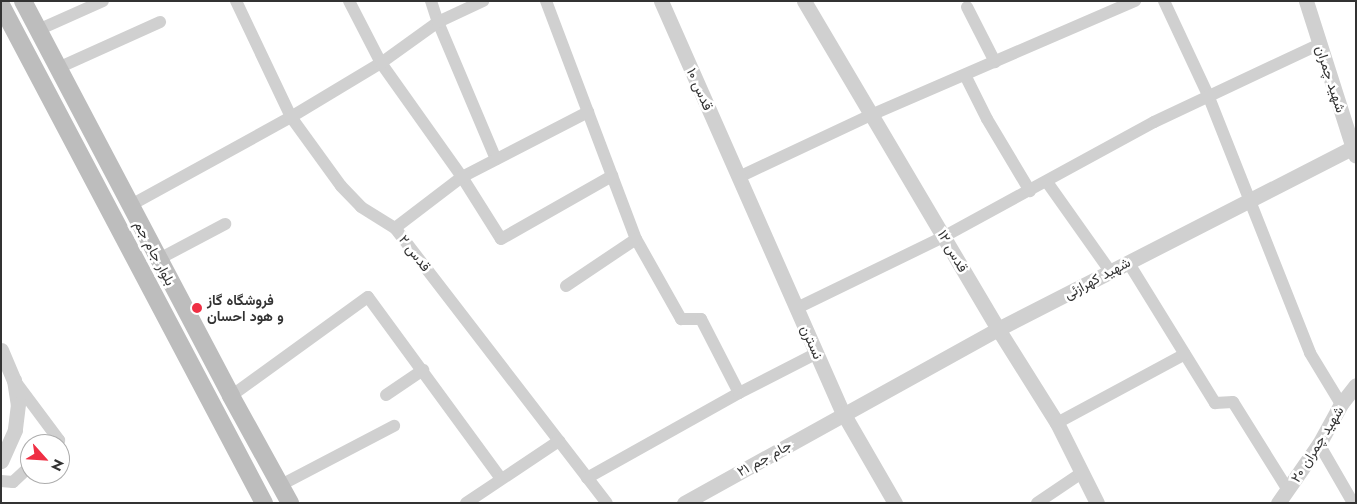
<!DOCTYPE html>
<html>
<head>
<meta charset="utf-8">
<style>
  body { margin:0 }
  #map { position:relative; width:1357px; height:504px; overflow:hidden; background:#fff; font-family:Jost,Vazirmatn,sans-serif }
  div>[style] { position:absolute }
  .minor>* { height:12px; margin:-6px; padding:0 6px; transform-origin:6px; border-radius:6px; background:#d0d0d0 }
  .tertiary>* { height:15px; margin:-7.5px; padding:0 7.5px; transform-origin:7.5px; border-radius:7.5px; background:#d0d0d0 }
  .secondary>* { height:18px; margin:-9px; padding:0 9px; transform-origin:9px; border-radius:9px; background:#bdbdbd }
  .dots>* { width:14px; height:14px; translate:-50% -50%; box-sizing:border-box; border:2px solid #fff; border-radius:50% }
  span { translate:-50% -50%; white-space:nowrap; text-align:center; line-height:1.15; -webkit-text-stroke:5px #fff; paint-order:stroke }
  .street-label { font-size:14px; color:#333 }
  .poi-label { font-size:14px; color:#333; font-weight:700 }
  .left { translate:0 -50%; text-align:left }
  .frame { position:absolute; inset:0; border:2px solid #333; pointer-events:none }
  .north { position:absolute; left:20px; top:434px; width:50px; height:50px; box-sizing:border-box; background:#fff; border:1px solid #adadad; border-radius:50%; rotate:116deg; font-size:14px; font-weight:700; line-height:20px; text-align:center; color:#333 }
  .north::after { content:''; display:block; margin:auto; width:18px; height:22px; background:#ef2f44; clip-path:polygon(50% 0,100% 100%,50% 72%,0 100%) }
</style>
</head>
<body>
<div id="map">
  <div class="minor">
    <div style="left:236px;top:1px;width:128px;rotate:64.6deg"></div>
    <div style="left:291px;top:117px;width:85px;rotate:54.1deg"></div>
    <div style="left:341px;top:186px;width:29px;rotate:46deg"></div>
    <div style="left:361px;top:207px;width:40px;rotate:32deg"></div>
    <div style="left:395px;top:228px;width:347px;rotate:52.4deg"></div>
    <div style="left:349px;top:1px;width:70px;rotate:62.7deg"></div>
    <div style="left:381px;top:63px;width:140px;rotate:54.6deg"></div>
    <div style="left:462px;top:177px;width:73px;rotate:57.8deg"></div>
    <div style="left:501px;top:239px;width:128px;rotate:-29.6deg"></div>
    <div style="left:431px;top:1px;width:22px;rotate:72deg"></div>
    <div style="left:438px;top:22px;width:149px;rotate:67.1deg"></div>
    <div style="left:546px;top:1px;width:254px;rotate:69.3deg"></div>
    <div style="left:636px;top:239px;width:92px;rotate:60.6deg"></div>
    <div style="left:681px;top:319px;width:20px"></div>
    <div style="left:701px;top:319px;width:83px;rotate:62.8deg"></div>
    <div style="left:1164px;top:1px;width:104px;rotate:64.9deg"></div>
    <div style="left:1208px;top:95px;width:277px;rotate:68.4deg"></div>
    <div style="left:1310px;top:353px;width:60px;rotate:58.7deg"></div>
    <div style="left:967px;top:7px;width:62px;rotate:63deg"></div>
    <div style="left:38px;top:30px;width:71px;rotate:-24deg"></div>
    <div style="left:58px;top:68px;width:112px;rotate:-24.3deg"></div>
    <div style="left:965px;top:75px;width:49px;rotate:63.4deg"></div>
    <div style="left:987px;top:119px;width:84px;rotate:59.2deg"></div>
    <div style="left:739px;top:177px;width:146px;rotate:-25.2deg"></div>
    <div style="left:871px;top:115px;width:288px;rotate:-23.4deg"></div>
    <div style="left:1047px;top:182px;width:109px;rotate:54.7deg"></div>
    <div style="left:131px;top:205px;width:183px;rotate:-28.8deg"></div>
    <div style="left:291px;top:117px;width:105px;rotate:-31deg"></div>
    <div style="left:381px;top:63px;width:70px;rotate:-35.7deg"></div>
    <div style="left:438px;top:22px;width:50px;rotate:-25deg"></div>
    <div style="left:395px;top:228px;width:84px;rotate:-37.3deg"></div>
    <div style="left:462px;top:177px;width:142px;rotate:-27.3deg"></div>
    <div style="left:159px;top:259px;width:75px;rotate:-27.9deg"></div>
    <div style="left:1128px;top:262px;width:166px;rotate:58.3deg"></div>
    <div style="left:1215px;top:403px;width:18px;rotate:-3deg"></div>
    <div style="left:1233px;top:402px;width:104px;rotate:58deg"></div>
    <div style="left:566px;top:286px;width:84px;rotate:-33.9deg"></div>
    <div style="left:797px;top:308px;width:165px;rotate:-25.9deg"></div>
    <div style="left:945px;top:236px;width:238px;rotate:-28.6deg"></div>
    <div style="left:1154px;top:122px;width:183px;rotate:-25.2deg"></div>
    <div style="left:15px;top:381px;width:74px;rotate:53.3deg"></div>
    <div style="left:59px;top:440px;width:6px;rotate:141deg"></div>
    <div style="left:386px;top:395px;width:45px;rotate:-34deg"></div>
    <div style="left:231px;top:396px;width:169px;rotate:-35.9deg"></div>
    <div style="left:368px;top:297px;width:225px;rotate:53.8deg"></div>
    <div style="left:1057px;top:423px;width:145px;rotate:-28.3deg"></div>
    <div style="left:1319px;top:444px;width:68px;rotate:60deg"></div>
    <div style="left:587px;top:478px;width:174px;rotate:-29.2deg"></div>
    <div style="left:739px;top:393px;width:88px;rotate:-27.1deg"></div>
    <div style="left:1px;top:481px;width:12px;rotate:5deg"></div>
    <div style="left:13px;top:482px;width:23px;rotate:-43deg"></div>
    <div style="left:279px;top:486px;width:130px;rotate:-27.6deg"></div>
    <div style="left:466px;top:503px;width:112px;rotate:-33.7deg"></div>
    <div style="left:1037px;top:503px;width:55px;rotate:-34deg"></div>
  </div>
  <div class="tertiary">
    <div style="left:661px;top:1px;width:450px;rotate:66.2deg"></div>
    <div style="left:843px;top:413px;width:104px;rotate:60deg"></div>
    <div style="left:804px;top:1px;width:381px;rotate:59.4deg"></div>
    <div style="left:998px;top:329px;width:111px;rotate:57.9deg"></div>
    <div style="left:1057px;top:423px;width:89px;rotate:63.4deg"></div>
    <div style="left:1306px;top:1px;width:162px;rotate:72.3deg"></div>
    <div style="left:1px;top:350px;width:33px;rotate:67deg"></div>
    <div style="left:14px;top:380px;width:24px;rotate:81deg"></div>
    <div style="left:18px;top:404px;width:26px;rotate:97deg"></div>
    <div style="left:15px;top:430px;width:34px;rotate:114deg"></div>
    <div style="left:684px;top:503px;width:359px;rotate:-29deg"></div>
    <div style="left:998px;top:329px;width:399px;rotate:-27.1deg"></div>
    <div style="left:1278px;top:503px;width:72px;rotate:-55.2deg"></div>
    <div style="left:1319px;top:444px;width:46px;rotate:-61.2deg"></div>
    <div style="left:1341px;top:404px;width:24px;rotate:-52deg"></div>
  </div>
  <div class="secondary">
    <div style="left:23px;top:1px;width:446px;rotate:62.2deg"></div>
    <div style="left:231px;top:396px;width:122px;rotate:61.1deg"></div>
    <div style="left:1px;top:5px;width:563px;rotate:62.16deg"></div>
  </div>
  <div class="dots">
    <div style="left:197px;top:308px;background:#ef2f44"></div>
  </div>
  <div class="street-label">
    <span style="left:1331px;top:79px;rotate:72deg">شهید چمران</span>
    <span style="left:700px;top:89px;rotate:66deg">قدس ۱۰</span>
    <span style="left:953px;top:251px;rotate:60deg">قدس ۱۲</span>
    <span style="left:155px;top:253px;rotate:62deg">بلوار جام جم</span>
    <span style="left:415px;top:253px;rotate:52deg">قدس ۲</span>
    <span style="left:1097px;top:278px;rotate:-28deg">شهید کهرازئی</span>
    <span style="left:812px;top:342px;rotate:66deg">نسترن</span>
    <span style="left:1317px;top:444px;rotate:-58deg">شهید چمران ۲۰</span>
    <span style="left:764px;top:458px;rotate:-29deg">جام جم ۲۱</span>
  </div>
  <div class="poi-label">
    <span class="left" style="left:207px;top:308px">فروشگاه گاز<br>و هود احسان</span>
  </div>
  <div class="frame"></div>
  <div class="north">N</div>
</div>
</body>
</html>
